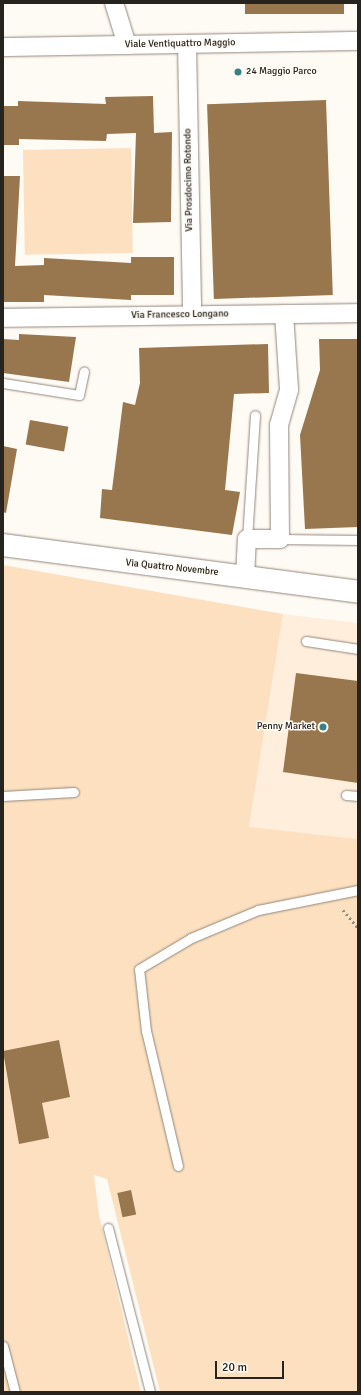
<!DOCTYPE html>
<html>
<head>
<meta charset="utf-8">
<style>
  body { margin:0 }
  #map { position:relative; width:361px; height:1395px; overflow:hidden; background:#fefaf4; font-family:Signika,sans-serif }
  div>[style] { position:absolute }
  .built>* { inset:0; background:#ffeedc }
  .green>* { inset:0; background:#fce0c0; transform-origin:0 0 }
  .building>* { inset:0; background:#98764e; transform-origin:0 0 }
  .path>* { height:2.5px; margin-top:-1.25px; transform-origin:0; background:repeating-linear-gradient(90deg,#8f8b85 0 2px,transparent 0 5px) }
  .roads { filter:drop-shadow(0 0 1px #91877b) drop-shadow(0 0 1px #91877b) }
  .lane>* { height:9px; margin:-4.5px; padding:0 4.5px; transform-origin:4.5px; border-radius:4.5px; background:#fff }
  .street>* { height:18px; margin:-9px; padding:0 9px; transform-origin:9px; border-radius:9px; background:#fff }
  .secondary>* { height:22px; margin:-11px; padding:0 11px; transform-origin:11px; border-radius:11px; background:#fff }
  .dots>* { width:11px; height:11px; translate:-50% -50%; box-sizing:border-box; border:2px solid #fefaf4; border-radius:50% }
  span { translate:-50% -50%; white-space:nowrap; text-align:center; line-height:1.15; -webkit-text-stroke:3px #fefaf4; paint-order:stroke }
  .street-label { font-size:10px; color:#27231e }
  .poi-label { font-size:10px; color:#27231e }
  .left { translate:0 -50%; text-align:left }
  .right { translate:-100% -50%; text-align:right }
  .frame { position:absolute; inset:0; border:4px solid #27231e; pointer-events:none }
  .scale { position:absolute; left:215px; top:1361px; width:69px; height:18px; box-sizing:border-box; border:2px solid #27231e; border-top:0; padding-left:5px; font-size:12px; line-height:14px; white-space:nowrap; color:#27231e; -webkit-text-stroke:3px #fefaf4; paint-order:stroke }
</style>
</head>
<body>
<div id="map">
  <div class="built">
    <div style="clip-path:polygon(283px 614px,358px 623px,358px 839px,249px 828px)"></div>
  </div>
  <div class="green">
    <div style="left:131px;top:148px;width:105px;height:108px;rotate:89deg"></div>
    <div style="clip-path:polygon(3px 565px,283px 614px,249px 827px,358px 839px,358px 1392px,160px 1392px,107px 1179px,94px 1175px,99px 1215px,141px 1392px,3px 1392px)"></div>
  </div>
  <div class="building">
    <div style="left:245px;top:3px;width:99px;height:11px"></div>
    <div style="clip-path:polygon(153px 96px,154px 133px,172px 132px,171px 222px,133px 223px,136px 133px,107px 134px,106px 141px,19px 139px,19px 145px,3px 145px,3px 106px,18px 106px,18px 101px,106px 104px,105px 97px)"></div>
    <div style="left:326px;top:100px;width:195px;height:119px;rotate:88deg"></div>
    <div style="clip-path:polygon(3px 176px,20px 176px,15px 266px,44px 265px,44px 258px,131px 263px,131px 257px,174px 257px,174px 295px,131px 295px,131px 300px,44px 295px,44px 302px,3px 302px)"></div>
    <div style="clip-path:polygon(19px 334px,76px 337px,69px 382px,3px 373px,3px 339px,19px 340px)"></div>
    <div style="clip-path:polygon(319px 339px,358px 339px,358px 527px,305px 529px,300px 435px,320px 370px)"></div>
    <div style="clip-path:polygon(268px 344px,269px 393px,234px 394px,225px 490px,240px 492px,232px 535px,100px 518px,102px 489px,112px 490px,123px 402px,135px 405px,140px 383px,139px 348px)"></div>
    <div style="left:30px;top:420px;width:39px;height:25px;rotate:10deg"></div>
    <div style="clip-path:polygon(3px 446px,17px 449px,6px 513px,3px 512px)"></div>
    <div style="clip-path:polygon(296px 673px,358px 681px,358px 783px,283px 772px)"></div>
    <div style="clip-path:polygon(59px 1040px,70px 1097px,42px 1103px,49px 1138px,19px 1144px,3px 1051px)"></div>
    <div style="left:131px;top:1190px;width:25px;height:14px;rotate:78deg"></div>
  </div>
  <div class="path">
    <div style="left:343px;top:910px;width:23px;rotate:50deg"></div>
  </div>
  <div class="roads">
    <div class="lane">
      <div style="left:3px;top:383px;width:77px;rotate:9deg"></div>
      <div style="left:79px;top:395px;width:24px;rotate:-78deg"></div>
      <div style="left:247px;top:539px;width:124px;rotate:-86.3deg"></div>
      <div style="left:280px;top:539px;width:78px;rotate:0.7deg"></div>
      <div style="left:306px;top:641px;width:53px;rotate:8.7deg"></div>
      <div style="left:346px;top:795px;width:12px;rotate:5deg"></div>
      <div style="left:3px;top:796px;width:71px;rotate:-3.2deg"></div>
      <div style="left:178px;top:1166px;width:139px;rotate:-103.3deg"></div>
      <div style="left:146px;top:1031px;width:62px;rotate:-96.4deg"></div>
      <div style="left:139px;top:969px;width:61px;rotate:-30.8deg"></div>
      <div style="left:191px;top:938px;width:73px;rotate:-22.7deg"></div>
      <div style="left:258px;top:910px;width:102px;rotate:-11.3deg"></div>
      <div style="left:108px;top:1228px;width:169px;rotate:75.6deg"></div>
      <div style="left:3px;top:1346px;width:48px;rotate:75.4deg"></div>
    </div>
    <div class="street">
      <div style="left:114px;top:3px;width:44px;rotate:72.8deg"></div>
      <div style="left:187px;top:44px;width:271px;rotate:88.9deg"></div>
      <div style="left:3px;top:47px;width:355px;rotate:-1deg"></div>
      <div style="left:3px;top:318px;width:355px;rotate:-0.8deg"></div>
      <div style="left:245px;top:576px;width:37px;rotate:-87deg"></div>
      <div style="left:247px;top:539px;width:33px"></div>
      <div style="left:280px;top:539px;width:114px;rotate:-90.5deg"></div>
      <div style="left:279px;top:425px;width:37px;rotate:-74deg"></div>
      <div style="left:289px;top:389px;width:75px;rotate:-93.8deg"></div>
    </div>
    <div class="secondary">
      <div style="left:3px;top:545px;width:358px;rotate:7.5deg"></div>
    </div>
  </div>
  <div class="dots">
    <div style="left:238px;top:72px;background:#398185"></div>
    <div style="left:323px;top:727px;background:#398185"></div>
  </div>
  <div class="street-label">
    <span style="left:180px;top:44px;rotate:-1deg">Viale Ventiquattro Maggio</span>
    <span style="left:189px;top:180px;rotate:-91deg">Via Prosdocimo Rotondo</span>
    <span style="left:180px;top:315px;rotate:-1deg">Via Francesco Longano</span>
    <span style="left:172px;top:568px;rotate:6deg">Via Quattro Novembre</span>
  </div>
  <div class="poi-label">
    <span class="left" style="left:246px;top:72px">24 Maggio Parco</span>
    <span class="right" style="left:315px;top:727px">Penny Market</span>
  </div>
  <div class="frame"></div>
  <div class="scale">20 m</div>
</div>
</body>
</html>
